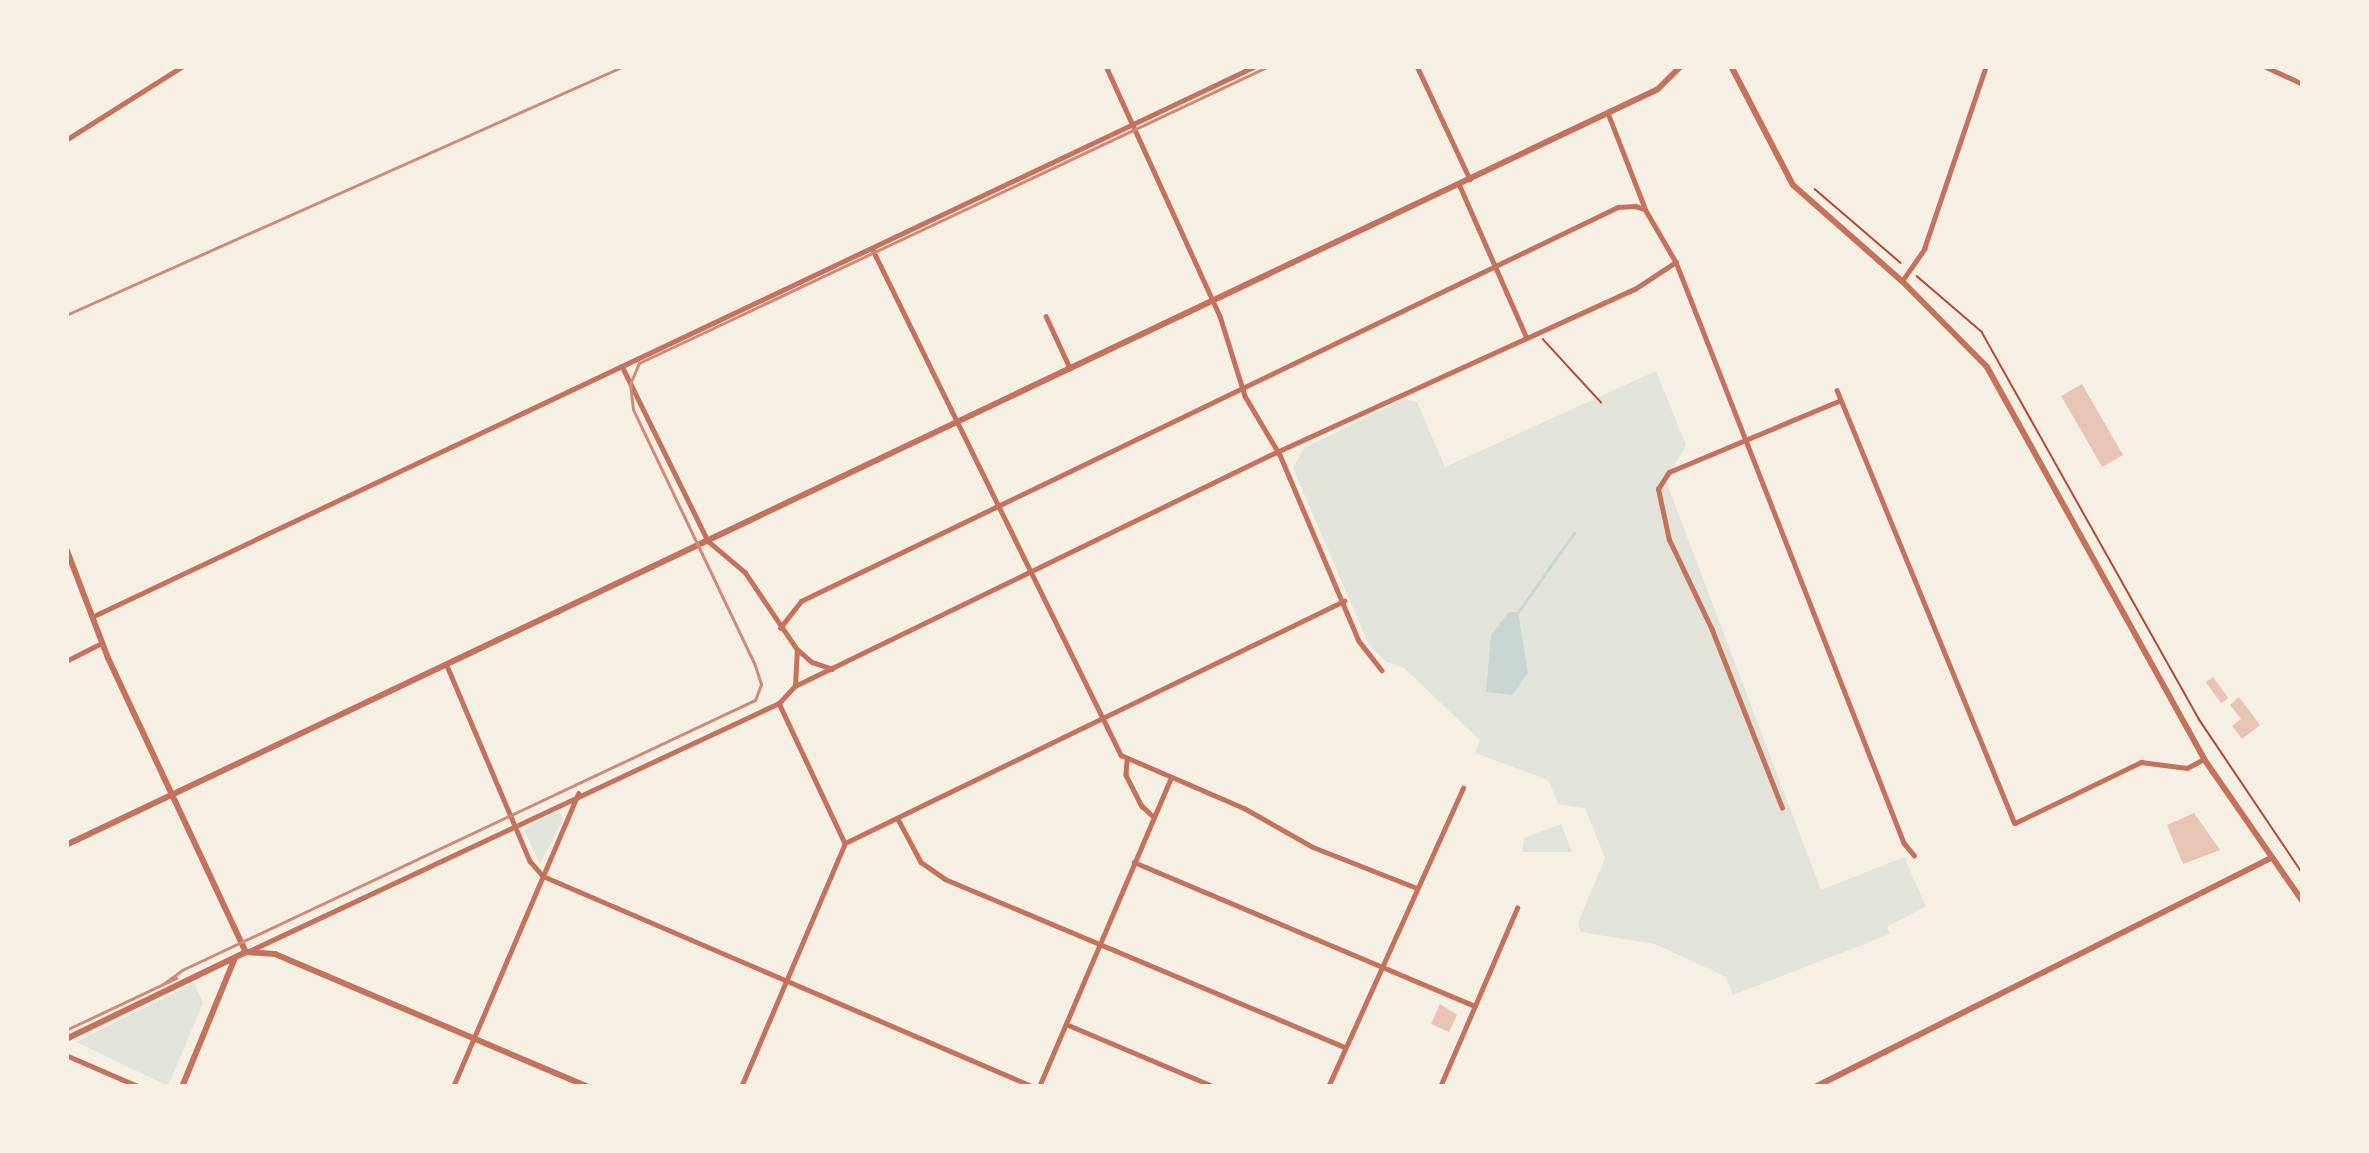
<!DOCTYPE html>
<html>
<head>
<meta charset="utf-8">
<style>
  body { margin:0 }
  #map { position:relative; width:2369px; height:1153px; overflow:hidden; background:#f6efe4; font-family:Merriweather,serif }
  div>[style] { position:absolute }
  .green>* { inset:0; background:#e2e4dc }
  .water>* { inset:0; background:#c9d6d2 }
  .stream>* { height:3px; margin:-1.5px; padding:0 1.5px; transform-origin:1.5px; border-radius:1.5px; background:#c9d6d2 }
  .building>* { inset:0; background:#e6c5b7; transform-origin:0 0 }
  .path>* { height:1.5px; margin:-0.75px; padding:0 0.75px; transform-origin:0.75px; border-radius:0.75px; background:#b5482f }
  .minor>* { height:4.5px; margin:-2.25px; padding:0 2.25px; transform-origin:2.25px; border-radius:2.25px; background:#c5725c }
  .tertiary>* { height:6px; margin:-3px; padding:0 3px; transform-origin:3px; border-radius:3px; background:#c5725c }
  .tram>* { height:3px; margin:-1.5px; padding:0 1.5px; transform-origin:1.5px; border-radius:1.5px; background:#cf8b77 }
  .rail>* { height:3px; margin:-1.5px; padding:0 1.5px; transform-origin:1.5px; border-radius:1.5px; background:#cf8b77 }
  span { translate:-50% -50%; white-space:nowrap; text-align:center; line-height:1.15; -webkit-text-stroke:9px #f6efe4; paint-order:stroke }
  .frame { position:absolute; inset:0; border:69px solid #f6efe4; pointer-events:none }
</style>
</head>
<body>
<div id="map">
  <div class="green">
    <div style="clip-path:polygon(1656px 371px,1686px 445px,1666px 481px,1821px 890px,1904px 857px,1926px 906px,1887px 927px,1890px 934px,1733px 995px,1726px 977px,1655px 944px,1581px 932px,1578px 923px,1605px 858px,1585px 808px,1559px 805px,1548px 780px,1475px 753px,1480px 740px,1404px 668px,1387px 662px,1369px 645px,1293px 468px,1304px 448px,1404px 399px,1417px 402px,1445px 467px)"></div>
    <div style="clip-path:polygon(552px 812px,560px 813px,563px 820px,540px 864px,524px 830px)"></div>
    <div style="clip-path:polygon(1561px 824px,1572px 852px,1522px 852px,1524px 838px)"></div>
    <div style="clip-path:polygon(194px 983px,203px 1003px,168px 1086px,76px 1042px)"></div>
  </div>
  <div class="water">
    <div style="clip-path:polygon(1509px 612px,1518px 612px,1528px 673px,1512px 695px,1486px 692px,1491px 635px)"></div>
  </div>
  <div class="stream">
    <div style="left:1518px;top:612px;width:97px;rotate:-54.7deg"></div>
  </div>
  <div class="building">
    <div style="left:2082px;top:384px;width:82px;height:24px;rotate:60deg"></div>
    <div style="left:2213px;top:677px;width:26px;height:9px;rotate:54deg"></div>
    <div style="clip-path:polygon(2239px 697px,2260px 725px,2242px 739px,2232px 726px,2241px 719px,2230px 705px)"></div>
    <div style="clip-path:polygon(2194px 813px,2220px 850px,2183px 864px,2167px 825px)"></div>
    <div style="clip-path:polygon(1440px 1004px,1457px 1015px,1449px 1032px,1431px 1024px)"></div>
  </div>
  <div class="path">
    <div style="left:1815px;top:189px;width:113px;rotate:40.7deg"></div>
    <div style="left:1917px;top:276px;width:86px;rotate:40.7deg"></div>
    <div style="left:1982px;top:332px;width:444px;rotate:60.7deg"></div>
    <div style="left:2199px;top:719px;width:187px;rotate:56.1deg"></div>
    <div style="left:1543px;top:339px;width:86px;rotate:47.4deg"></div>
  </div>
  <div class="minor">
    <div style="left:1106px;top:66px;width:275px;rotate:65.5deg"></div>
    <div style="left:1220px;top:316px;width:84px;rotate:72.6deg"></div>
    <div style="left:1245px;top:396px;width:69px;rotate:59.3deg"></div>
    <div style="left:1280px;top:455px;width:202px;rotate:67deg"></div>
    <div style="left:1359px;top:641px;width:37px;rotate:52deg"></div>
    <div style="left:1417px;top:66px;width:125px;rotate:64.9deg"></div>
    <div style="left:2264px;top:66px;width:43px;rotate:24.8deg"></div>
    <div style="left:1608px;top:113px;width:102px;rotate:68.7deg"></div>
    <div style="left:66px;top:140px;width:138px;rotate:-32.3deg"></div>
    <div style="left:1459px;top:184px;width:168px;rotate:66.2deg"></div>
    <div style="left:872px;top:248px;width:565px;rotate:63.84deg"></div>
    <div style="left:1121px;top:755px;width:134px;rotate:23.3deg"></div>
    <div style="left:1244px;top:808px;width:79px;rotate:29.5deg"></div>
    <div style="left:1313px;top:847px;width:112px;rotate:21.5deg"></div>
    <div style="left:1902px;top:281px;width:39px;rotate:-55deg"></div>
    <div style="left:1924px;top:249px;width:193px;rotate:-71.3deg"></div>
    <div style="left:1046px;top:316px;width:57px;rotate:65.2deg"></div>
    <div style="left:622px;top:366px;width:195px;rotate:63.8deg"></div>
    <div style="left:708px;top:541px;width:48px;rotate:40deg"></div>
    <div style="left:745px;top:572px;width:93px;rotate:56deg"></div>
    <div style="left:797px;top:649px;width:20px;rotate:41deg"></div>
    <div style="left:812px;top:662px;width:21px;rotate:19deg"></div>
    <div style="left:1837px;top:390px;width:468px;rotate:67.7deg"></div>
    <div style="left:2015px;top:823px;width:140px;rotate:-25.8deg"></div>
    <div style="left:2141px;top:762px;width:46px;rotate:7.4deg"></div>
    <div style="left:2187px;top:768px;width:17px;rotate:-28deg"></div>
    <div style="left:96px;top:615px;width:1283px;rotate:-25.33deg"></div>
    <div style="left:780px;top:628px;width:34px;rotate:-52deg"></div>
    <div style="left:801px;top:601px;width:907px;rotate:-25.75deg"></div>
    <div style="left:1618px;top:207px;width:17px;rotate:-3deg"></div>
    <div style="left:1635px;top:206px;width:10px;rotate:17deg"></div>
    <div style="left:1645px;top:209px;width:61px;rotate:59.7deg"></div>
    <div style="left:1676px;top:262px;width:624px;rotate:68.57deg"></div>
    <div style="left:1904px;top:843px;width:16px;rotate:50deg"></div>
    <div style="left:66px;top:661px;width:40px;rotate:-26.6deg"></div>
    <div style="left:448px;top:668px;width:210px;rotate:67deg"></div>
    <div style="left:530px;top:861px;width:20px;rotate:49deg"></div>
    <div style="left:543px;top:876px;width:534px;rotate:23.25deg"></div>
    <div style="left:795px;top:686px;width:35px;rotate:-87deg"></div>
    <div style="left:779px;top:703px;width:155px;rotate:64.8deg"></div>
    <div style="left:1127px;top:761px;width:14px;rotate:94deg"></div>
    <div style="left:1126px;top:775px;width:35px;rotate:63deg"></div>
    <div style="left:1142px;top:806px;width:16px;rotate:43deg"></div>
    <div style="left:1782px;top:808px;width:191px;rotate:-111.5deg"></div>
    <div style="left:1712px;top:630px;width:100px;rotate:-115.5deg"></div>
    <div style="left:1669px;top:540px;width:52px;rotate:-102.2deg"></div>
    <div style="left:1658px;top:489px;width:20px;rotate:-57deg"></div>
    <div style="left:1669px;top:472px;width:186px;rotate:-22.7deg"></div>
    <div style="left:898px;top:819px;width:49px;rotate:61.9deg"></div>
    <div style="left:921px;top:862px;width:29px;rotate:35deg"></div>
    <div style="left:945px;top:879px;width:432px;rotate:22.8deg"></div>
    <div style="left:1134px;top:862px;width:370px;rotate:22.9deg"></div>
    <div style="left:247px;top:952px;width:587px;rotate:-25.08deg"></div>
    <div style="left:779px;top:703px;width:23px;rotate:-47deg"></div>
    <div style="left:795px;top:686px;width:526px;rotate:-25.93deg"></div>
    <div style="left:1268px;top:456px;width:403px;rotate:-24.5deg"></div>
    <div style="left:1635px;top:289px;width:49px;rotate:-33.4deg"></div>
    <div style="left:1066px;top:1024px;width:162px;rotate:22.9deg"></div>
    <div style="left:66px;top:1055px;width:81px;rotate:23.4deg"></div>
    <div style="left:453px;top:1087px;width:319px;rotate:-66.9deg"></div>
    <div style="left:741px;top:1087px;width:265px;rotate:-66.9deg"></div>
    <div style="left:845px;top:843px;width:555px;rotate:-25.87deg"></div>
    <div style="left:1039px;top:1087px;width:334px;rotate:-66.9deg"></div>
    <div style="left:1328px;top:1087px;width:328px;rotate:-65.7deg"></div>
    <div style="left:1440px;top:1087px;width:195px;rotate:-66.7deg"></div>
  </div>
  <div class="tertiary">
    <div style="left:1731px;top:66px;width:134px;rotate:62.5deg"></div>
    <div style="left:1793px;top:185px;width:145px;rotate:41.4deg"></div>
    <div style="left:1902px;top:281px;width:121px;rotate:45.3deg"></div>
    <div style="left:1987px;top:367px;width:448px;rotate:61deg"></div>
    <div style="left:2204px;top:759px;width:174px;rotate:55.3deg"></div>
    <div style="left:66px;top:548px;width:118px;rotate:69.1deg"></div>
    <div style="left:108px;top:658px;width:325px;rotate:64.9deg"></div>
    <div style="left:246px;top:952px;width:29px;rotate:4deg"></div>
    <div style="left:275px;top:954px;width:340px;rotate:23deg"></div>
    <div style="left:66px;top:845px;width:1762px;rotate:-25.4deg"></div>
    <div style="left:1658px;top:89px;width:33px;rotate:-45deg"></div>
    <div style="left:66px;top:1039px;width:200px;rotate:-25.8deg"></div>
    <div style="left:182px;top:1087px;width:139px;rotate:-67.7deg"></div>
    <div style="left:1815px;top:1087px;width:510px;rotate:-26.67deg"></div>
  </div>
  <div class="tram">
    <div style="left:163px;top:984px;width:24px;rotate:-36deg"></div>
    <div style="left:182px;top:970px;width:633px;rotate:-25.23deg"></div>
    <div style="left:755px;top:700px;width:17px;rotate:-69deg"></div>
    <div style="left:761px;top:684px;width:22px;rotate:-108deg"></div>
    <div style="left:754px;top:663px;width:281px;rotate:-115.5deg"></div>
    <div style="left:633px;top:409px;width:25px;rotate:-97deg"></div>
    <div style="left:630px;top:384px;width:23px;rotate:-67deg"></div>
    <div style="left:639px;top:363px;width:696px;rotate:-25.24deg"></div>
    <div style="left:66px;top:1030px;width:122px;rotate:-25.3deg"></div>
  </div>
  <div class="rail">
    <div style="left:66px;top:315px;width:611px;rotate:-24.05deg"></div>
  </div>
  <div class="frame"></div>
</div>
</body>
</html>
